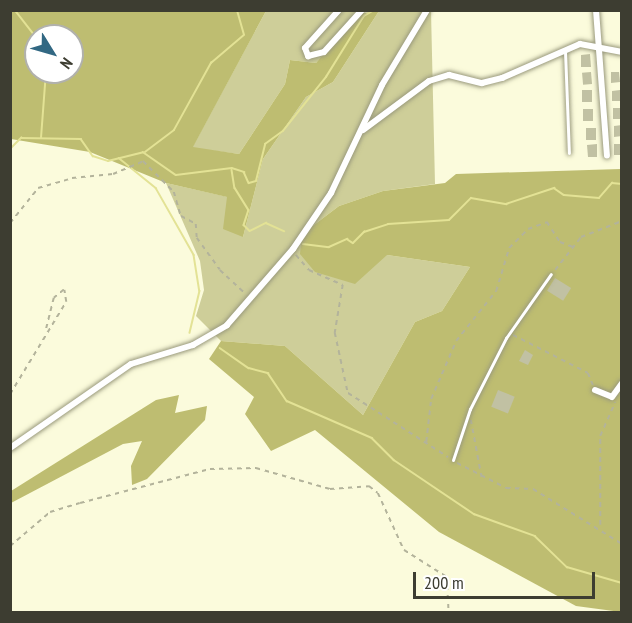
<!DOCTYPE html>
<html>
<head>
<meta charset="utf-8">
<style>
  body { margin:0 }
  #map { position:relative; width:632px; height:623px; overflow:hidden; background:#fbfbdc; font-family:"PT Sans Narrow",sans-serif }
  div>[style] { position:absolute }
  .green>* { inset:0; background:#cece99 }
  .forest>* { inset:0; background:#bebd71 }
  .stream>* { height:1.5px; margin:-0.75px; padding:0 0.75px; transform-origin:0.75px; border-radius:0.75px; background:#e3e295 }
  .building>* { inset:0; background:#c1c1a3; transform-origin:0 0 }
  .path>* { height:1.5px; margin-top:-0.75px; transform-origin:0; background:repeating-linear-gradient(90deg,#b3b39b 0 4.5px,transparent 0 9px) }
  .roads { filter:drop-shadow(0 0 2px #9a9a7d) drop-shadow(0 0 2px #9a9a7d) }
  .lane>* { height:3px; margin:-1.5px; padding:0 1.5px; transform-origin:1.5px; border-radius:1.5px; background:#fff }
  .street>* { height:6px; margin:-3px; padding:0 3px; transform-origin:3px; border-radius:3px; background:#fff }
  span { translate:-50% -50%; white-space:nowrap; text-align:center; line-height:1.15; -webkit-text-stroke:4.5px #fff; paint-order:stroke }
  .frame { position:absolute; inset:0; border:12px solid #3d3d31; pointer-events:none }
  .north { position:absolute; left:24px; top:24px; width:60px; height:60px; box-sizing:border-box; background:#fff; border:2px solid #b1b1ad; border-radius:50%; rotate:127deg; font-size:16px; font-weight:700; line-height:24px; text-align:center; color:#3d3d31 }
  .north::after { content:''; display:block; margin:auto; width:21px; height:27px; background:#326883; clip-path:polygon(50% 0,100% 100%,50% 72%,0 100%) }
  .scale { position:absolute; left:413px; top:572px; width:182px; height:27px; box-sizing:border-box; border:3px solid #3d3d31; border-top:0; padding-left:8px; font-size:18px; line-height:21px; white-space:nowrap; color:#3d3d31; -webkit-text-stroke:4px #fff; paint-order:stroke }
</style>
</head>
<body>
<div id="map">
  <div class="green">
    <div style="clip-path:polygon(266px 11px,363px 11px,316px 63px,290px 60px,285px 84px,239px 154px,192px 148px)"></div>
    <div style="clip-path:polygon(379px 11px,431px 11px,435px 184px,383px 191px,339px 206px,302px 234px,387px 255px,470px 267px,442px 311px,415px 322px,363px 415px,285px 346px,221px 341px,196px 316px,204px 290px,200px 261px,166px 183px,228px 197px,243px 237px,263px 159px,306px 97px,333px 82px)"></div>
  </div>
  <div class="forest">
    <div style="clip-path:polygon(evenodd,10px 11px,266px 11px,193px 147px,239px 154px,285px 84px,290px 60px,316px 63px,357px 14px,379px 11px,333px 82px,306px 97px,263px 159px,243px 237px,223px 229px,227px 197px,166px 183px,90px 152px,11px 139px,10px 11px,36px 36px,72px 36px,72px 72px,36px 72px,36px 36px)"></div>
    <div style="clip-path:polygon(621px 169px,621px 612px,576px 606px,439px 532px,315px 430px,271px 451px,245px 414px,254px 397px,209px 359px,221px 341px,285px 346px,363px 415px,415px 322px,442px 311px,470px 267px,387px 255px,355px 284px,315px 272px,300px 254px,302px 234px,339px 206px,383px 191px,445px 183px,456px 174px)"></div>
    <div style="clip-path:polygon(179px 395px,175px 413px,207px 406px,205px 420px,147px 479px,132px 485px,131px 466px,142px 441px,123px 444px,11px 503px,11px 491px,156px 400px)"></div>
  </div>
  <div class="stream">
    <div style="left:15px;top:10px;width:34px;rotate:52deg"></div>
    <div style="left:41px;top:138px;width:66px;rotate:-85.7deg"></div>
    <div style="left:10px;top:149px;width:16px;rotate:-45deg"></div>
    <div style="left:21px;top:138px;width:60px;rotate:1deg"></div>
    <div style="left:81px;top:139px;width:21px;rotate:55deg"></div>
    <div style="left:93px;top:156px;width:16px;rotate:18deg"></div>
    <div style="left:108px;top:161px;width:36px;rotate:-14deg"></div>
    <div style="left:143px;top:152px;width:40px;rotate:34.9deg"></div>
    <div style="left:176px;top:175px;width:56px;rotate:-7.1deg"></div>
    <div style="left:232px;top:168px;width:13px;rotate:18deg"></div>
    <div style="left:244px;top:172px;width:12px;rotate:66deg"></div>
    <div style="left:249px;top:183px;width:7px;rotate:-16deg"></div>
    <div style="left:256px;top:181px;width:38px;rotate:-76deg"></div>
    <div style="left:265px;top:144px;width:22px;rotate:-36deg"></div>
    <div style="left:283px;top:131px;width:69px;rotate:-51.5deg"></div>
    <div style="left:326px;top:77px;width:72px;rotate:-58.1deg"></div>
    <div style="left:364px;top:16px;width:12px;rotate:-31deg"></div>
    <div style="left:145px;top:152px;width:36px;rotate:-37deg"></div>
    <div style="left:174px;top:130px;width:77px;rotate:-61.1deg"></div>
    <div style="left:211px;top:63px;width:43px;rotate:-40.3deg"></div>
    <div style="left:244px;top:35px;width:26px;rotate:-106deg"></div>
    <div style="left:119px;top:158px;width:48px;rotate:39deg"></div>
    <div style="left:156px;top:188px;width:77px;rotate:60.4deg"></div>
    <div style="left:194px;top:255px;width:36px;rotate:81deg"></div>
    <div style="left:200px;top:291px;width:43px;rotate:103.4deg"></div>
    <div style="left:232px;top:170px;width:18px;rotate:81deg"></div>
    <div style="left:235px;top:188px;width:26px;rotate:58deg"></div>
    <div style="left:249px;top:210px;width:16px;rotate:108deg"></div>
    <div style="left:244px;top:225px;width:8px;rotate:45deg"></div>
    <div style="left:250px;top:231px;width:18px;rotate:-27deg"></div>
    <div style="left:266px;top:223px;width:20px;rotate:24deg"></div>
    <div style="left:303px;top:244px;width:26px;rotate:7deg"></div>
    <div style="left:329px;top:247px;width:20px;rotate:-24deg"></div>
    <div style="left:347px;top:239px;width:7px;rotate:34deg"></div>
    <div style="left:353px;top:243px;width:16px;rotate:-45deg"></div>
    <div style="left:364px;top:232px;width:25px;rotate:-18deg"></div>
    <div style="left:388px;top:224px;width:61px;rotate:-3.8deg"></div>
    <div style="left:449px;top:220px;width:31px;rotate:-45deg"></div>
    <div style="left:471px;top:198px;width:36px;rotate:10deg"></div>
    <div style="left:506px;top:204px;width:51px;rotate:-18.4deg"></div>
    <div style="left:554px;top:188px;width:12px;rotate:35deg"></div>
    <div style="left:564px;top:195px;width:35px;rotate:5deg"></div>
    <div style="left:599px;top:198px;width:20px;rotate:-49deg"></div>
    <div style="left:612px;top:183px;width:10px;rotate:6deg"></div>
    <div style="left:220px;top:348px;width:35px;rotate:35deg"></div>
    <div style="left:249px;top:368px;width:20px;rotate:15deg"></div>
    <div style="left:268px;top:373px;width:34px;rotate:56deg"></div>
    <div style="left:287px;top:401px;width:93px;rotate:23.5deg"></div>
    <div style="left:372px;top:438px;width:31px;rotate:45deg"></div>
    <div style="left:394px;top:460px;width:97px;rotate:34deg"></div>
    <div style="left:474px;top:514px;width:65px;rotate:19.8deg"></div>
    <div style="left:535px;top:536px;width:45px;rotate:44.1deg"></div>
    <div style="left:567px;top:567px;width:57px;rotate:16.2deg"></div>
  </div>
  <div class="building">
    <div style="clip-path:polygon(590px 54px,591px 67px,581px 67px,581px 55px)"></div>
    <div style="left:591px;top:72px;width:12px;height:9px;rotate:85deg"></div>
    <div style="clip-path:polygon(611px 72px,619px 72px,620px 82px,611px 83px)"></div>
    <div style="left:592px;top:90px;width:12px;height:10px;rotate:90deg"></div>
    <div style="clip-path:polygon(620px 90px,621px 101px,612px 101px,612px 91px)"></div>
    <div style="left:613px;top:108px;width:9px;height:11px"></div>
    <div style="left:583px;top:109px;width:10px;height:12px"></div>
    <div style="clip-path:polygon(622px 125px,622px 136px,614px 137px,614px 126px)"></div>
    <div style="left:586px;top:128px;width:10px;height:12px"></div>
    <div style="clip-path:polygon(597px 144px,597px 157px,588px 157px,587px 145px)"></div>
    <div style="left:614px;top:144px;width:8px;height:11px"></div>
    <div style="left:555px;top:278px;width:19px;height:15px;rotate:32deg"></div>
    <div style="clip-path:polygon(525px 350px,533px 355px,528px 365px,519px 361px)"></div>
    <div style="left:498px;top:390px;width:18px;height:18px;rotate:22deg"></div>
  </div>
  <div class="path">
    <div style="left:10px;top:223px;width:45px;rotate:-51.3deg"></div>
    <div style="left:38px;top:188px;width:35px;rotate:-16deg"></div>
    <div style="left:72px;top:178px;width:41px;rotate:-5.6deg"></div>
    <div style="left:113px;top:174px;width:33px;rotate:-23deg"></div>
    <div style="left:143px;top:161px;width:44px;rotate:45deg"></div>
    <div style="left:174px;top:192px;width:25px;rotate:74deg"></div>
    <div style="left:181px;top:216px;width:17px;rotate:28deg"></div>
    <div style="left:196px;top:224px;width:14px;rotate:86deg"></div>
    <div style="left:197px;top:238px;width:39px;rotate:54deg"></div>
    <div style="left:220px;top:270px;width:35px;rotate:43deg"></div>
    <div style="left:296px;top:255px;width:20px;rotate:49deg"></div>
    <div style="left:309px;top:270px;width:37px;rotate:24deg"></div>
    <div style="left:343px;top:285px;width:49px;rotate:99.5deg"></div>
    <div style="left:335px;top:333px;width:61px;rotate:77.8deg"></div>
    <div style="left:348px;top:393px;width:119px;rotate:32.6deg"></div>
    <div style="left:555px;top:270px;width:42px;rotate:-51.8deg"></div>
    <div style="left:581px;top:237px;width:44px;rotate:-21.3deg"></div>
    <div style="left:513px;top:335px;width:84px;rotate:26.9deg"></div>
    <div style="left:588px;top:373px;width:13px;rotate:67deg"></div>
    <div style="left:10px;top:394px;width:108px;rotate:-58.7deg"></div>
    <div style="left:66px;top:302px;width:12px;rotate:-99deg"></div>
    <div style="left:64px;top:290px;width:13px;rotate:141deg"></div>
    <div style="left:54px;top:298px;width:33px;rotate:104deg"></div>
    <div style="left:471px;top:420px;width:59px;rotate:79.3deg"></div>
    <div style="left:426px;top:442px;width:43px;rotate:-83.4deg"></div>
    <div style="left:431px;top:399px;width:63px;rotate:-66.7deg"></div>
    <div style="left:456px;top:341px;width:64px;rotate:-51.3deg"></div>
    <div style="left:496px;top:291px;width:45px;rotate:-73.2deg"></div>
    <div style="left:509px;top:248px;width:27px;rotate:-45deg"></div>
    <div style="left:528px;top:229px;width:20px;rotate:-20deg"></div>
    <div style="left:547px;top:222px;width:24px;rotate:57deg"></div>
    <div style="left:560px;top:242px;width:14px;rotate:21deg"></div>
    <div style="left:457px;top:463px;width:55px;rotate:27deg"></div>
    <div style="left:506px;top:488px;width:27px;rotate:2deg"></div>
    <div style="left:533px;top:489px;width:105px;rotate:31.7deg"></div>
    <div style="left:600px;top:525px;width:89px;rotate:-90deg"></div>
    <div style="left:600px;top:436px;width:37px;rotate:-66deg"></div>
    <div style="left:10px;top:546px;width:52px;rotate:-40.4deg"></div>
    <div style="left:50px;top:512px;width:31px;rotate:-17deg"></div>
    <div style="left:80px;top:503px;width:134px;rotate:-14.7deg"></div>
    <div style="left:210px;top:469px;width:46px;rotate:-1.2deg"></div>
    <div style="left:256px;top:468px;width:77px;rotate:15.8deg"></div>
    <div style="left:330px;top:489px;width:39px;rotate:-4deg"></div>
    <div style="left:369px;top:486px;width:11px;rotate:38deg"></div>
    <div style="left:378px;top:493px;width:63px;rotate:65.5deg"></div>
    <div style="left:404px;top:550px;width:51px;rotate:32.1deg"></div>
    <div style="left:447px;top:577px;width:35px;rotate:87deg"></div>
  </div>
  <div class="roads">
    <div class="lane">
      <div style="left:565px;top:51px;width:102px;rotate:87.8deg"></div>
      <div style="left:453px;top:460px;width:54px;rotate:-71.6deg"></div>
      <div style="left:470px;top:409px;width:80px;rotate:-63.1deg"></div>
      <div style="left:506px;top:338px;width:78px;rotate:-54.9deg"></div>
    </div>
    <div class="street">
      <div style="left:339px;top:10px;width:51px;rotate:131.8deg"></div>
      <div style="left:305px;top:48px;width:9px;rotate:69deg"></div>
      <div style="left:308px;top:56px;width:16px;rotate:-14deg"></div>
      <div style="left:324px;top:52px;width:57px;rotate:-47.9deg"></div>
      <div style="left:596px;top:10px;width:146px;rotate:85.7deg"></div>
      <div style="left:363px;top:130px;width:82px;rotate:-36.6deg"></div>
      <div style="left:429px;top:81px;width:21px;rotate:-17deg"></div>
      <div style="left:449px;top:75px;width:34px;rotate:14deg"></div>
      <div style="left:482px;top:83px;width:21px;rotate:-14deg"></div>
      <div style="left:502px;top:78px;width:85px;rotate:-23.6deg"></div>
      <div style="left:580px;top:44px;width:43px;rotate:10.8deg"></div>
      <div style="left:595px;top:390px;width:18px;rotate:22deg"></div>
      <div style="left:612px;top:397px;width:17px;rotate:-54deg"></div>
      <div style="left:10px;top:448px;width:147px;rotate:-34.8deg"></div>
      <div style="left:131px;top:364px;width:65px;rotate:-17deg"></div>
      <div style="left:193px;top:345px;width:39px;rotate:-30deg"></div>
      <div style="left:227px;top:325px;width:101px;rotate:-49deg"></div>
      <div style="left:293px;top:249px;width:68px;rotate:-55.8deg"></div>
      <div style="left:331px;top:193px;width:119px;rotate:-64.7deg"></div>
      <div style="left:382px;top:85px;width:87px;rotate:-59deg"></div>
    </div>
  </div>
  <div class="frame"></div>
  <div class="north">N</div>
  <div class="scale">200 m</div>
</div>
</body>
</html>
